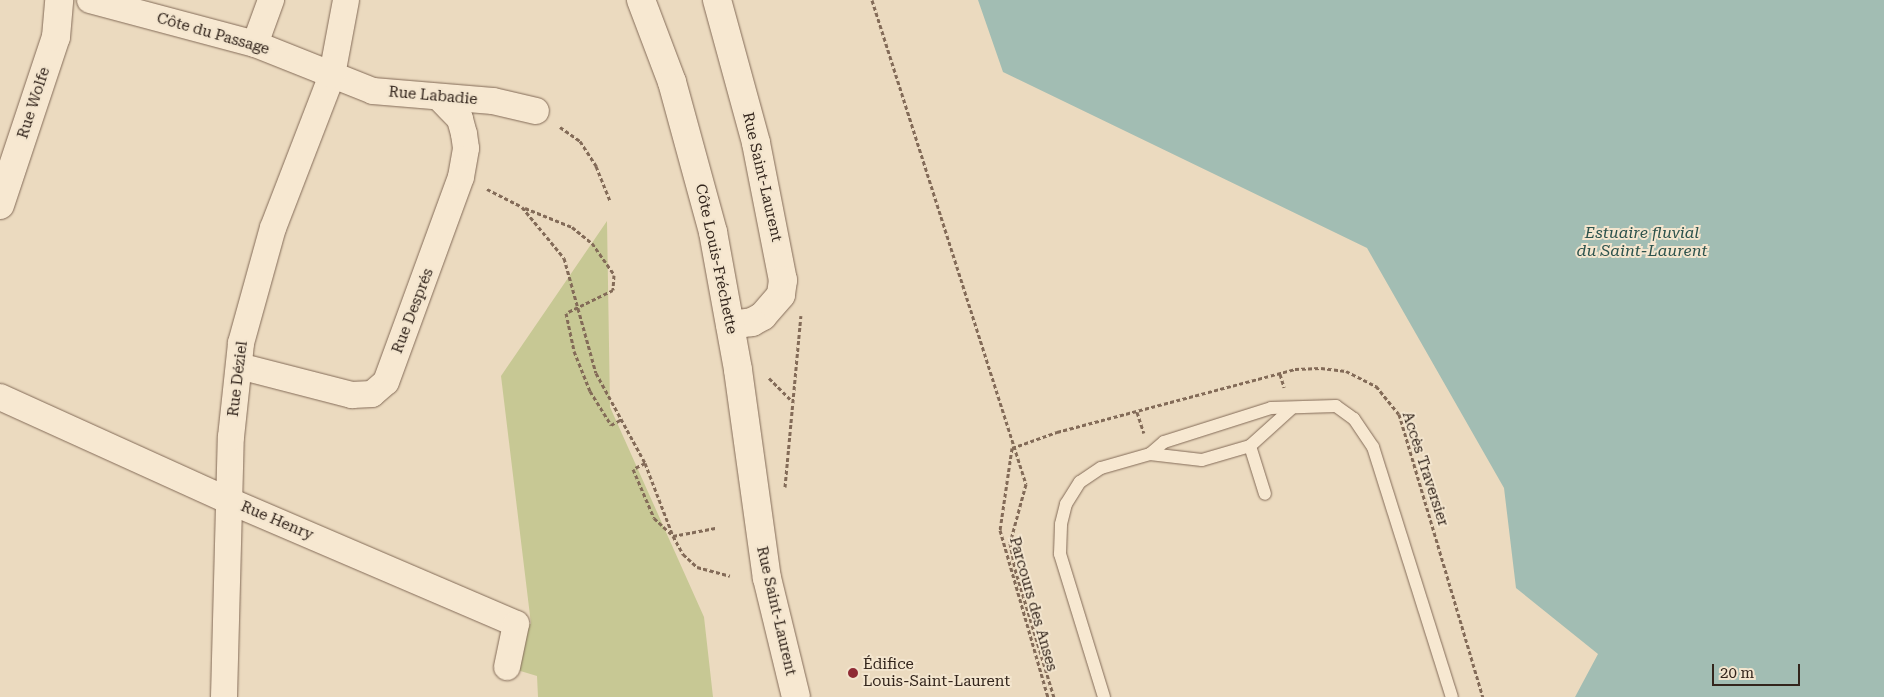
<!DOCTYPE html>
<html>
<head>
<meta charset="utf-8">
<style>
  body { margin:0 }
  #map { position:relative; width:1884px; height:697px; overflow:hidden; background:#ebdabf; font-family:"Roboto Serif",serif }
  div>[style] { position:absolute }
  .green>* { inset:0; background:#c7c894 }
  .water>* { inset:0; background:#a2bdb3 }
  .path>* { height:3px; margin-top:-1.5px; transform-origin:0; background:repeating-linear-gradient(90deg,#836b58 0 4px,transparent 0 6.5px) }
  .roads { filter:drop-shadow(0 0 1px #836b58) drop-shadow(0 0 1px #836b58) }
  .service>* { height:12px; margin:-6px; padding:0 6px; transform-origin:6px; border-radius:6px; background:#f7e8d1 }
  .minor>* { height:26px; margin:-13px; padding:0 13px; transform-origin:13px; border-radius:13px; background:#f7e8d1 }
  .tertiary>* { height:28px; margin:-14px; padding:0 14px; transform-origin:14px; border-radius:14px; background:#f7e8d1 }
  .secondary>* { height:28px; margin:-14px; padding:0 14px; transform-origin:14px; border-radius:14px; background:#f7e8d1 }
  .dots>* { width:14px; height:14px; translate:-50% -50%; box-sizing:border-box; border:2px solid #f3e5ce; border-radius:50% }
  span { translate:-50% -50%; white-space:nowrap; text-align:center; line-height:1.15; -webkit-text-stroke:4px #f3e5ce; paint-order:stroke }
  .street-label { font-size:15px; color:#33251c }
  .poi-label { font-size:15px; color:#33251c }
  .left { translate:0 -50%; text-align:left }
  .water-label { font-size:16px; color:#2c524c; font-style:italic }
  .scale { position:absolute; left:1712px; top:664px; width:88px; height:22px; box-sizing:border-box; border:2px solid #33251c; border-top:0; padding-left:6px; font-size:15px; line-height:18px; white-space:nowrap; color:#33251c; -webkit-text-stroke:4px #f3e5ce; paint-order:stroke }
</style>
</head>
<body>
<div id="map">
  <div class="green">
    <div style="clip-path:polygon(607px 221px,610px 407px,704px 617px,713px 697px,538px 697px,537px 676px,507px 667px,516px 624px,531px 624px,501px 376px)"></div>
  </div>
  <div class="water">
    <div style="clip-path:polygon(978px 0,1884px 0,1884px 697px,1575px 697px,1598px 654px,1516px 588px,1504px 488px,1367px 248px,1003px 72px)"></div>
  </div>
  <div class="path">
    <div style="left:872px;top:0;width:508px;rotate:72.35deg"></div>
    <div style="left:1026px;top:484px;width:61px;rotate:105.2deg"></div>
    <div style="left:1010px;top:543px;width:26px;rotate:79deg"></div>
    <div style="left:1015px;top:569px;width:134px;rotate:73.1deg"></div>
    <div style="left:560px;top:127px;width:24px;rotate:35deg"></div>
    <div style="left:580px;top:141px;width:30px;rotate:57deg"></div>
    <div style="left:596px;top:166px;width:38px;rotate:68deg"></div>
    <div style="left:487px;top:189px;width:39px;rotate:27deg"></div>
    <div style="left:522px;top:207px;width:66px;rotate:50.5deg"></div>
    <div style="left:564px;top:258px;width:119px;rotate:74.5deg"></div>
    <div style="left:596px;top:373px;width:102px;rotate:61.4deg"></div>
    <div style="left:645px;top:463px;width:78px;rotate:69deg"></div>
    <div style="left:673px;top:536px;width:21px;rotate:61deg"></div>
    <div style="left:683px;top:554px;width:19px;rotate:43deg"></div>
    <div style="left:697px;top:567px;width:34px;rotate:15deg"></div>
    <div style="left:525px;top:208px;width:51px;rotate:22deg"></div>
    <div style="left:572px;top:227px;width:26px;rotate:39deg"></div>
    <div style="left:592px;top:243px;width:39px;rotate:55deg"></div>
    <div style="left:614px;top:275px;width:15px;rotate:94deg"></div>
    <div style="left:613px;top:290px;width:52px;rotate:153.9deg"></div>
    <div style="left:566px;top:313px;width:39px;rotate:78deg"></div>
    <div style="left:574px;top:351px;width:43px;rotate:68.2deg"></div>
    <div style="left:590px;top:391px;width:40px;rotate:58deg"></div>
    <div style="left:611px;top:425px;width:13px;rotate:-29deg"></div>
    <div style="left:1280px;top:374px;width:14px;rotate:73deg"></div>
    <div style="left:769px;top:378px;width:33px;rotate:45deg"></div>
    <div style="left:1137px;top:412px;width:22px;rotate:72deg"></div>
    <div style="left:1012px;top:448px;width:48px;rotate:-19.6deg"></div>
    <div style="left:1057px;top:432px;width:246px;rotate:-14.8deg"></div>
    <div style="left:1295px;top:369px;width:26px;rotate:-2deg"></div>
    <div style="left:1321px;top:368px;width:25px;rotate:7deg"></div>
    <div style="left:1346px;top:371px;width:34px;rotate:27deg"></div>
    <div style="left:1376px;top:386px;width:36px;rotate:51deg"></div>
    <div style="left:1399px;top:414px;width:295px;rotate:73.5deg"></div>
    <div style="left:1012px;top:448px;width:83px;rotate:98.3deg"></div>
    <div style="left:1000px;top:530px;width:174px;rotate:74deg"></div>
    <div style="left:645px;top:463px;width:13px;rotate:153deg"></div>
    <div style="left:633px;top:469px;width:53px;rotate:66.8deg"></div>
    <div style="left:654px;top:518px;width:26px;rotate:43deg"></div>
    <div style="left:785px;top:487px;width:172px;rotate:-84.7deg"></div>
    <div style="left:673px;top:536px;width:43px;rotate:-10.8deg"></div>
  </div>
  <div class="roads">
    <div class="service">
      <div style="left:1250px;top:446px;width:50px;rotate:72.6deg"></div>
      <div style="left:1150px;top:454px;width:18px;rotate:-41deg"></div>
      <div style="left:1164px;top:442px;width:112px;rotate:-17.6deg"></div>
      <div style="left:1271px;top:408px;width:65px;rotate:-1.8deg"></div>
      <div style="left:1336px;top:406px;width:22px;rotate:36deg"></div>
      <div style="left:1354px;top:419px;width:34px;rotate:56deg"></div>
      <div style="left:1373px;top:447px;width:262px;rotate:72.5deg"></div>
      <div style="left:1104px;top:697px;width:150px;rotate:-107.1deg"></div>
      <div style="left:1060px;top:554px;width:30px;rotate:-88deg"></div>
      <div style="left:1061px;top:524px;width:21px;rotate:-76deg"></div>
      <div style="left:1066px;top:504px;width:26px;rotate:-58deg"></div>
      <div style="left:1080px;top:482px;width:25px;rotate:-34deg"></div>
      <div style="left:1101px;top:468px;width:51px;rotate:-15.9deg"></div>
      <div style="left:1150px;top:454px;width:52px;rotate:6.6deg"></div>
      <div style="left:1202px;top:460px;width:50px;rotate:-16.3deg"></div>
      <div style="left:1250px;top:446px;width:55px;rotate:-42.1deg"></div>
    </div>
    <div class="minor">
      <div style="left:90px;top:0;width:171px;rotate:14.9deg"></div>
      <div style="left:255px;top:44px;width:127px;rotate:21.7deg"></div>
      <div style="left:373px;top:91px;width:120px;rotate:4.8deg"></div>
      <div style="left:493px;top:101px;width:44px;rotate:13.1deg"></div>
      <div style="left:255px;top:44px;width:47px;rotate:-70deg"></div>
      <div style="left:239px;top:366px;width:117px;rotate:14.4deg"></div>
      <div style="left:352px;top:395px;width:20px;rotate:-3deg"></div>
      <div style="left:372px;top:394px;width:18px;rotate:-41deg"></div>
      <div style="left:386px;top:382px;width:218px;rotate:-69.9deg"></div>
      <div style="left:461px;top:177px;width:29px;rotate:-80deg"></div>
      <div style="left:466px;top:148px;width:14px;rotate:-98deg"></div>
      <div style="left:464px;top:134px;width:16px;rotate:-105deg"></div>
      <div style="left:460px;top:119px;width:29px;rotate:-134deg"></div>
      <div style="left:0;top:397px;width:255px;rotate:24.4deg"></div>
      <div style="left:232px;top:502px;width:309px;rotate:23.2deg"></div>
      <div style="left:516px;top:624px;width:44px;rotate:101.8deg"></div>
      <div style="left:224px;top:697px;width:260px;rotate:-88.5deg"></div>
      <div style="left:231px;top:437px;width:95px;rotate:-83.9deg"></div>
      <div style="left:241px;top:343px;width:119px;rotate:-74.5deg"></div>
      <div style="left:273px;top:228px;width:164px;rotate:-68.9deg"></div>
      <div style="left:332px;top:75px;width:76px;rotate:-79.4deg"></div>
    </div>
    <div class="tertiary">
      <div style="left:717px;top:0;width:148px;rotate:74.7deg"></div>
      <div style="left:756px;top:143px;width:140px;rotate:78.9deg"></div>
      <div style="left:783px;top:280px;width:15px;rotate:98deg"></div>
      <div style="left:781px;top:295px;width:28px;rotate:131deg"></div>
      <div style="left:763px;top:316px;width:13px;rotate:151deg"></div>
      <div style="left:752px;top:322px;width:22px;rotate:172deg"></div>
      <div style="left:0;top:205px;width:177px;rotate:-71.6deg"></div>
      <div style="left:56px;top:37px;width:37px;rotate:-85deg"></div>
    </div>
    <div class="secondary">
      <div style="left:641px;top:0;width:88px;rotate:69.3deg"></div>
      <div style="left:672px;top:82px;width:156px;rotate:74.7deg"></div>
      <div style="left:713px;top:232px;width:140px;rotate:79.7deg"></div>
      <div style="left:738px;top:370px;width:210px;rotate:82.1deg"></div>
      <div style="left:767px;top:578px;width:122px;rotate:76.3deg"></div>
    </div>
  </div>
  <div class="dots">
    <div style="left:853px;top:673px;background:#8f2b35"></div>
  </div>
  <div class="street-label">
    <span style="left:213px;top:34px;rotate:16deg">Côte du Passage</span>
    <span style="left:433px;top:96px;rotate:5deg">Rue Labadie</span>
    <span style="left:34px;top:103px;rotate:-72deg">Rue Wolfe</span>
    <span style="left:762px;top:177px;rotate:77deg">Rue Saint-Laurent</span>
    <span style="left:716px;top:259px;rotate:78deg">Côte Louis-Fréchette</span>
    <span style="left:413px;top:311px;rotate:-69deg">Rue Després</span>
    <span style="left:238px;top:379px;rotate:-83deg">Rue Déziel</span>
    <span style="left:1425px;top:469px;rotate:72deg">Accès Traversier</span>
    <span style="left:277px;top:521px;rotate:23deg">Rue Henry</span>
    <span style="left:1033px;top:604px;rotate:74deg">Parcours des Anses</span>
    <span style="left:776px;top:611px;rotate:77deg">Rue Saint-Laurent</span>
  </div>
  <div class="poi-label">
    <span class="left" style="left:863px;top:673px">Édifice<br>Louis-Saint-Laurent</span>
  </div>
  <div class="water-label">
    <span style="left:1642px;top:242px">Estuaire fluvial<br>du Saint-Laurent</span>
  </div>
  <div class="scale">20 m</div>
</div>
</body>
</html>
